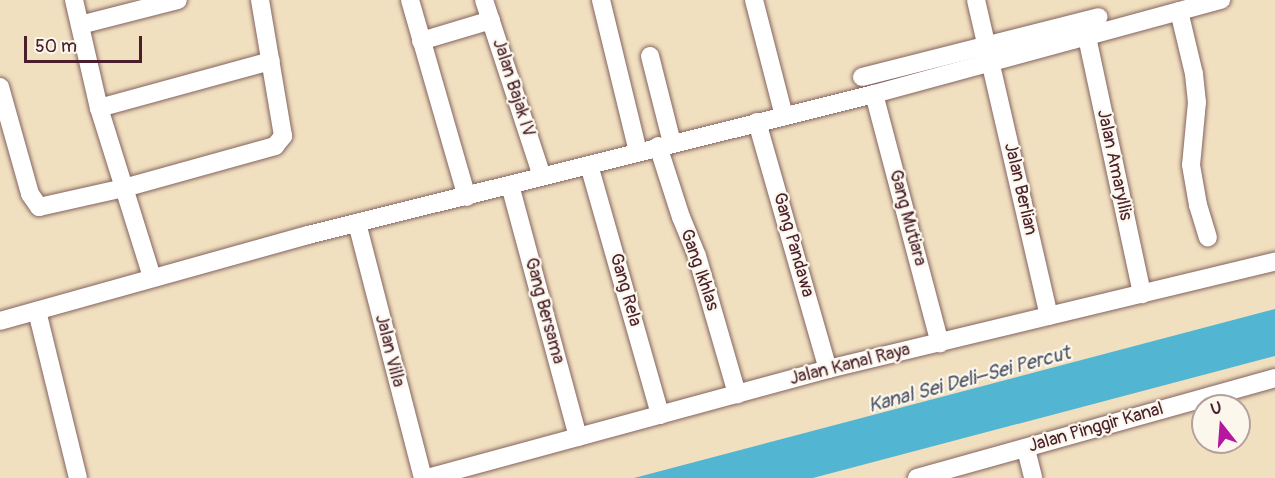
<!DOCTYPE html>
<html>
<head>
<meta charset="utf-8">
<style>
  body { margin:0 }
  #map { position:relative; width:1275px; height:478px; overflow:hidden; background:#f1e0c0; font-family:Pangolin,sans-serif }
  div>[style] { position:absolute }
  .water>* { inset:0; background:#52b5d1 }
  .roads { filter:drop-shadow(0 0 2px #84635f) drop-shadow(0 0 2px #84635f) }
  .minor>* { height:18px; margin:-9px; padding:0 9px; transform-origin:9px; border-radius:9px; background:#fff }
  span { translate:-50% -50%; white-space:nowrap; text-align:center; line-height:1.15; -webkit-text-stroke:4.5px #fbf7ec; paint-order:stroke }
  .street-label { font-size:18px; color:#4a1f2b }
  .water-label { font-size:20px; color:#4d5465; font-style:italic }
  .north { position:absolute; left:1191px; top:394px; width:60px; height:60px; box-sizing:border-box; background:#fbf7ec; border:2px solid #b4a19f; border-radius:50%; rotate:343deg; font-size:16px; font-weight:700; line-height:24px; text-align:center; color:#4a1f2b }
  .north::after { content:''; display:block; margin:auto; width:21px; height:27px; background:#b5179e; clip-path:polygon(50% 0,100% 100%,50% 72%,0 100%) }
  .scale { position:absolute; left:24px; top:36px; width:118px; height:27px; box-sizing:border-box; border:3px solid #4a1f2b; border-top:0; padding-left:8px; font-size:18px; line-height:21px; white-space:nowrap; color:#4a1f2b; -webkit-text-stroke:4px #fbf7ec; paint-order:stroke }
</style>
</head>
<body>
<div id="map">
  <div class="water">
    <div style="clip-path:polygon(1275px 309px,1275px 356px,813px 478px,634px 478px)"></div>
  </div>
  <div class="roads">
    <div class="minor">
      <div style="left:74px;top:0;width:111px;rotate:77deg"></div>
      <div style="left:99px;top:108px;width:177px;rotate:72.6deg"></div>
      <div style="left:410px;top:0;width:205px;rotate:73.9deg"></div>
      <div style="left:484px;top:0;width:185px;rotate:71.8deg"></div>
      <div style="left:601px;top:0;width:156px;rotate:76.3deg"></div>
      <div style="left:754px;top:0;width:120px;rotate:75.5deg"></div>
      <div style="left:976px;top:0;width:324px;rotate:77deg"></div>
      <div style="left:1179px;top:11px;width:65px;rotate:76.6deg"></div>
      <div style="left:1194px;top:74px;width:28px;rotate:84deg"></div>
      <div style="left:1197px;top:102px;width:63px;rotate:95.4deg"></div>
      <div style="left:1191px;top:165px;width:41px;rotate:80.1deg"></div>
      <div style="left:1198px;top:205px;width:34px;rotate:73deg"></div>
      <div style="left:80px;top:25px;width:101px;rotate:-14.3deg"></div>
      <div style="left:1087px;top:37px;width:263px;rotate:77.9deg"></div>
      <div style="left:421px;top:41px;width:73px;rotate:-16.7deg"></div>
      <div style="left:650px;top:56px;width:90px;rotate:75.8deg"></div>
      <div style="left:862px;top:77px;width:244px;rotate:-14.2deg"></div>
      <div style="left:0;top:87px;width:111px;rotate:74.3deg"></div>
      <div style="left:30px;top:194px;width:16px;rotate:55deg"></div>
      <div style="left:39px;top:207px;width:87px;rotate:-12.6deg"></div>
      <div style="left:124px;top:188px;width:157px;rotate:-15.5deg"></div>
      <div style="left:275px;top:146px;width:13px;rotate:-51deg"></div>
      <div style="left:283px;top:136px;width:138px;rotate:-99.6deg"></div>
      <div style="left:874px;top:94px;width:258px;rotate:75.2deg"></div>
      <div style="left:99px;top:108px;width:178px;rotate:-15.3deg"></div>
      <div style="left:757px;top:122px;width:257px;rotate:74deg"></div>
      <div style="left:658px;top:146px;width:75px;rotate:72.1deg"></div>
      <div style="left:681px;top:217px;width:42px;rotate:67.7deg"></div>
      <div style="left:697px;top:256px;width:144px;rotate:73.8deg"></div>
      <div style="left:589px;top:165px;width:260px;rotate:74.1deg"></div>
      <div style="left:510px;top:185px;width:261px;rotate:74.9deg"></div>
      <div style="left:357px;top:223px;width:263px;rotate:75.5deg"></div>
      <div style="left:37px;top:311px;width:172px;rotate:76.2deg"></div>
      <div style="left:0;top:321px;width:320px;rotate:-15.6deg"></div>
      <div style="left:308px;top:235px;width:583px;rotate:-13.99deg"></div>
      <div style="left:874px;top:94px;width:360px;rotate:-15.2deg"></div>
      <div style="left:1026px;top:449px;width:30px;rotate:76deg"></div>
      <div style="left:427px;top:478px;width:416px;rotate:-15.2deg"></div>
      <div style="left:828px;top:369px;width:460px;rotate:-13.5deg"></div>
      <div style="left:917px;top:478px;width:372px;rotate:-15.6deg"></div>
    </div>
  </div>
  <div class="street-label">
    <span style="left:513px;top:88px;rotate:72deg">Jalan Bajak IV</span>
    <span style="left:1114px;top:165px;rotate:78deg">Jalan Amaryllis</span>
    <span style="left:1020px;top:189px;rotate:77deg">Jalan Berlian</span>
    <span style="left:907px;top:218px;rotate:75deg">Gang Mutiara</span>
    <span style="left:793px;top:245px;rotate:74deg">Gang Pandawa</span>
    <span style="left:699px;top:270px;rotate:71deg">Gang Ikhlas</span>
    <span style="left:625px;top:290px;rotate:74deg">Gang Rela</span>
    <span style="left:544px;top:311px;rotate:75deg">Gang Bersama</span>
    <span style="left:389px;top:351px;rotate:76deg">Jalan Villa</span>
    <span style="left:850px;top:365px;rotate:-14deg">Jalan Kanal Raya</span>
    <span style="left:1096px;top:428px;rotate:-16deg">Jalan Pinggir Kanal</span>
  </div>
  <div class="water-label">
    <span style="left:969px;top:379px;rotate:-15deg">Kanal Sei Deli–Sei Percut</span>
  </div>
  <div class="north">U</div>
  <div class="scale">50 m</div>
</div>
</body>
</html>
